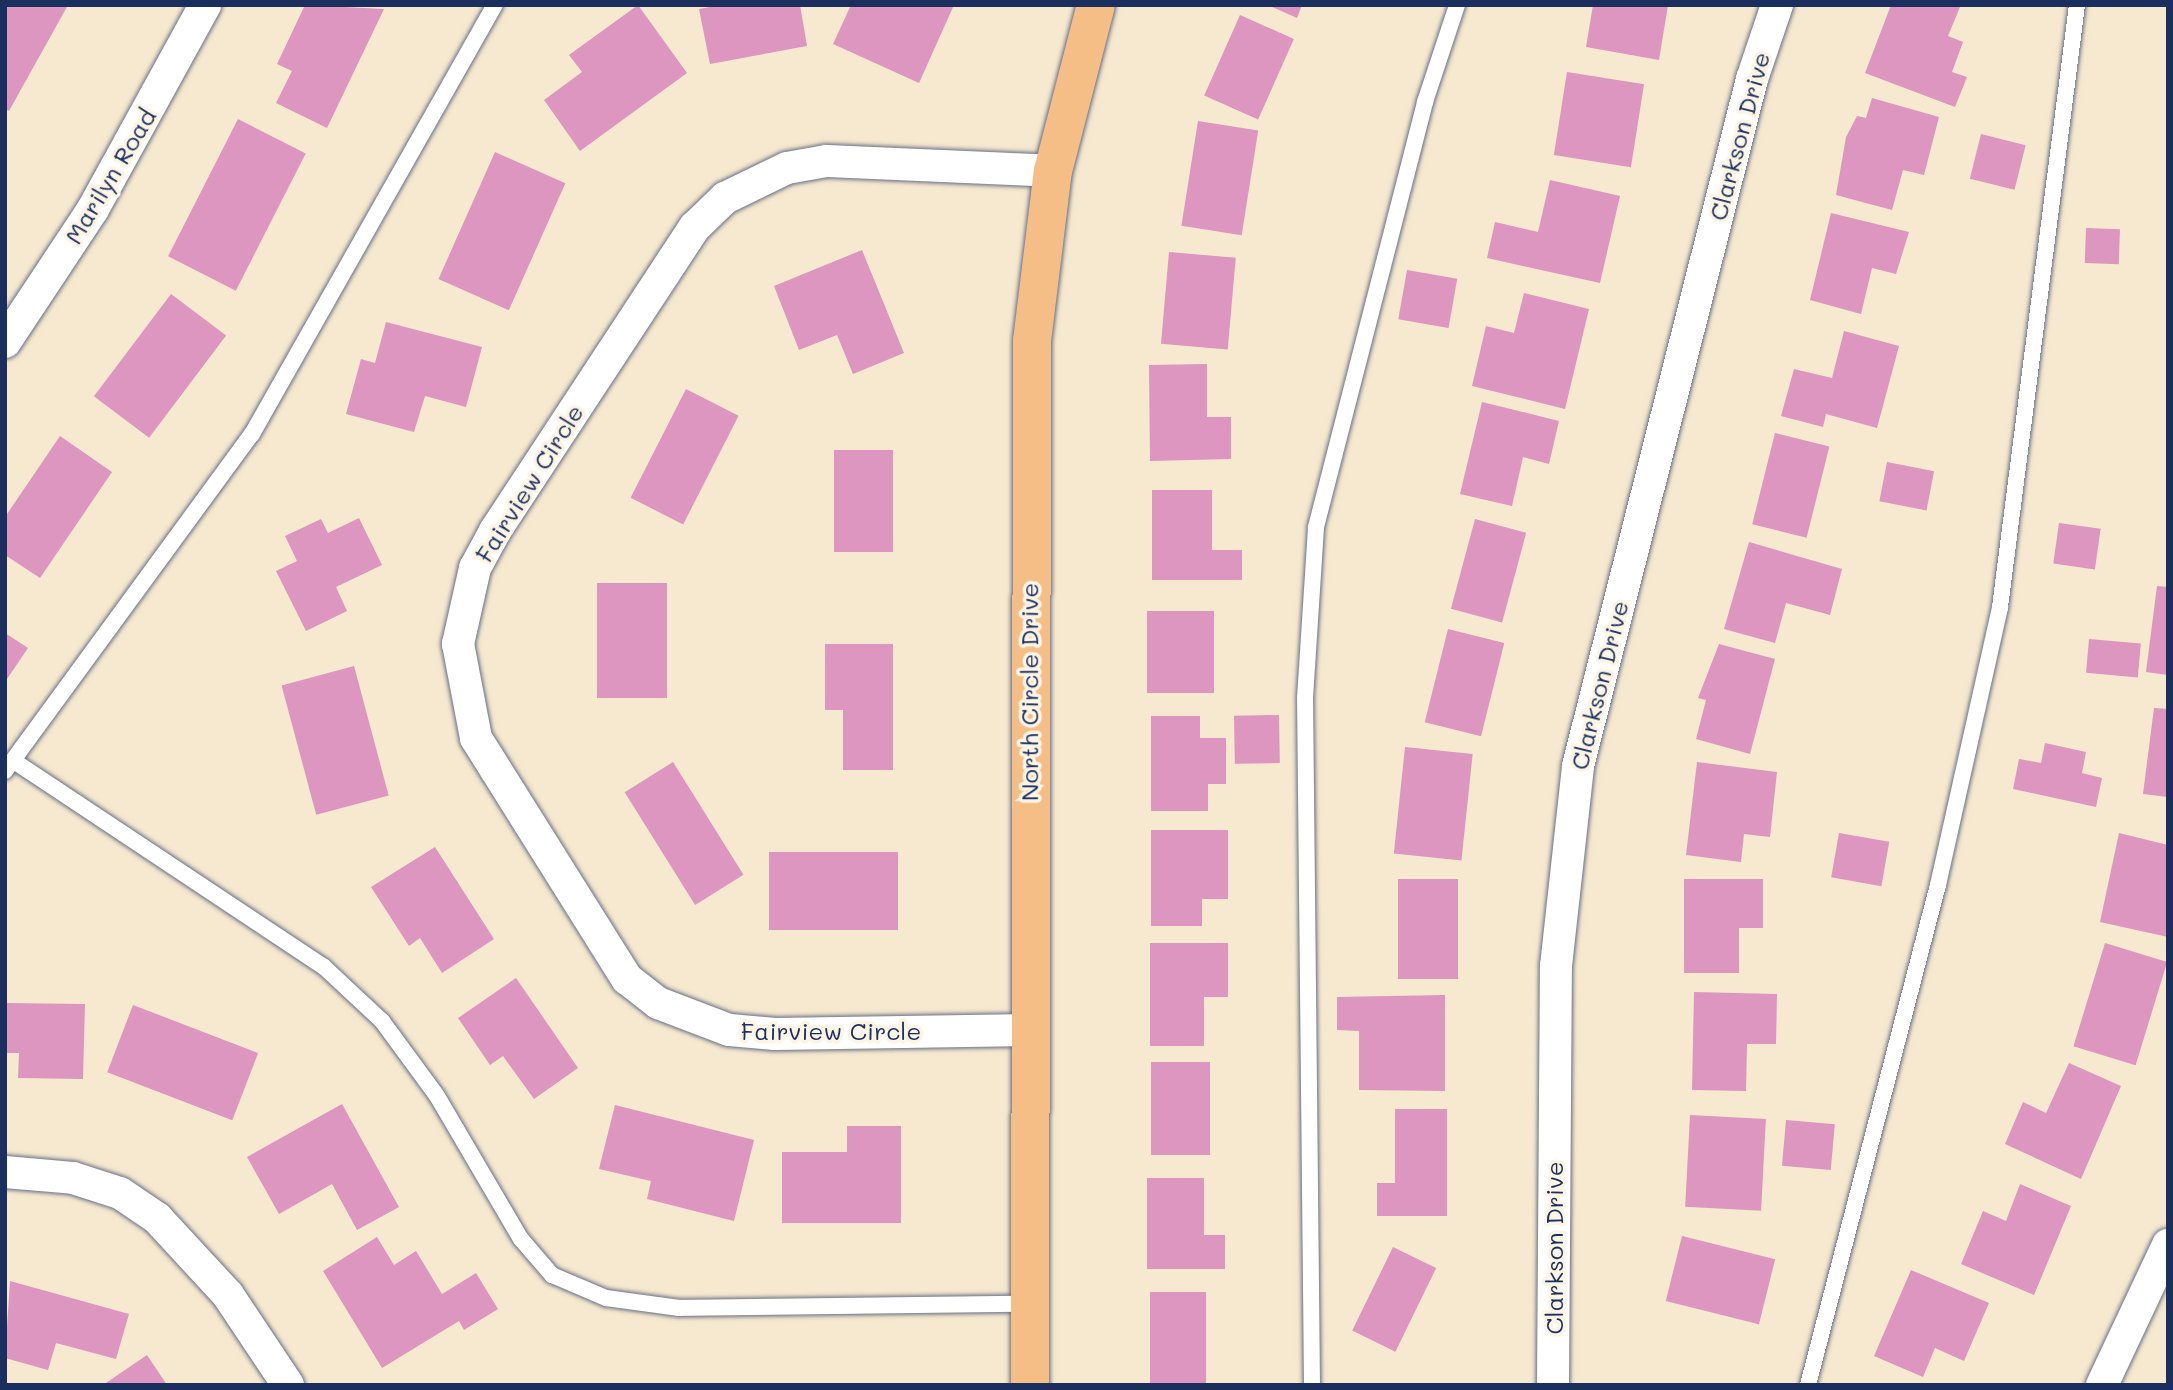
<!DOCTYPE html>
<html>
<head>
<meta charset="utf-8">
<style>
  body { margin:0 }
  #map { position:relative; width:2173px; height:1390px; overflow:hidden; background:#f6e9cf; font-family:Mali,sans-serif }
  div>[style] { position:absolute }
  .building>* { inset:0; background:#dc96bf; transform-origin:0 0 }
  .roads { filter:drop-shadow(0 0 2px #687086) drop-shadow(0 0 2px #687086) }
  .service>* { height:16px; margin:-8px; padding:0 8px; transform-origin:8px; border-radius:8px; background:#fff }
  .minor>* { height:32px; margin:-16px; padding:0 16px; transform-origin:16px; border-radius:16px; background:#fff }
  .primary>* { height:38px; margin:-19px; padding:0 19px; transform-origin:19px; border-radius:19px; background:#f6be87 }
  span { translate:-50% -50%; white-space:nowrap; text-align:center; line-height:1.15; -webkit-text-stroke:7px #fcf5e5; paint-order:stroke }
  .street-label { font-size:24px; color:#1b2f5e }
  .frame { position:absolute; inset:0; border:7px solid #1b2f5e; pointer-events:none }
</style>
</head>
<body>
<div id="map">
  <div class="building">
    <div style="clip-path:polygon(5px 5px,68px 5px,9px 111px,5px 109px)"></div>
    <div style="clip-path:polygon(305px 5px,384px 9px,327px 128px,276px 103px,292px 71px,277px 64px)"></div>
    <div style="clip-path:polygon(638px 5px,687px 73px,580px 151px,544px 100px,582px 72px,569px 55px)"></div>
    <div style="clip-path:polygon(721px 5px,800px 5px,807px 46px,710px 64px,699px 9px)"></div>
    <div style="clip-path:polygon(851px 5px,954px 5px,919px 83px,833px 44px)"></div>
    <div style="clip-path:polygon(1268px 5px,1302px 5px,1297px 18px)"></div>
    <div style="clip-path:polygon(1593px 5px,1668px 5px,1659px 60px,1586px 47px)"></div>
    <div style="clip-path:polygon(1891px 5px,1960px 7px,1948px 36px,1963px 42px,1952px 72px,1967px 77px,1955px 107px,1865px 73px)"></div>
    <div style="left:1240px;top:15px;width:59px;height:88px;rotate:24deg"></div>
    <div style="left:1567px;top:72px;width:78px;height:84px;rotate:9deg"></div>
    <div style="clip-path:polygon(1872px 98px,1939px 117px,1924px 175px,1903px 170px,1892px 210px,1836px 195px,1846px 137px,1857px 116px,1866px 118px)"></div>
    <div style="left:238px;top:119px;width:76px;height:154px;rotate:27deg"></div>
    <div style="left:1198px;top:121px;width:61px;height:106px;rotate:9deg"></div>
    <div style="left:1981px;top:134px;width:46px;height:46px;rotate:14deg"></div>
    <div style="left:495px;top:152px;width:77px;height:139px;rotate:24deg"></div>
    <div style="clip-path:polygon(1550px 180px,1620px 196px,1600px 283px,1487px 258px,1495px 222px,1538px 232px)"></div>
    <div style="clip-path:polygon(1831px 213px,1909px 232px,1896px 274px,1872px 268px,1861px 314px,1810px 300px)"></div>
    <div style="left:2086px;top:228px;width:34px;height:35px;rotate:2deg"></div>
    <div style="clip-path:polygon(862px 250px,904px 353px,853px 374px,837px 335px,799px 350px,774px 286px)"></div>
    <div style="left:1169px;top:252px;width:67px;height:92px;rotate:5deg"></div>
    <div style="left:1407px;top:270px;width:51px;height:50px;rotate:10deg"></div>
    <div style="clip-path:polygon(1524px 293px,1589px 309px,1565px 409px,1472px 386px,1486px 326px,1514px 333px)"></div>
    <div style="left:171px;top:294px;width:69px;height:128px;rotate:37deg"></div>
    <div style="clip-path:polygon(386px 322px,482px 347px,466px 407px,425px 396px,414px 432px,346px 414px,361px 359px,375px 363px)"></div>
    <div style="clip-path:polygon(1844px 331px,1899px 346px,1877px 428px,1826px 414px,1823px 427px,1781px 416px,1794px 369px,1832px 378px)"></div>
    <div style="clip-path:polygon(1207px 364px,1207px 417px,1231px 417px,1231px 459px,1150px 461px,1149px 365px)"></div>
    <div style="left:686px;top:389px;width:59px;height:122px;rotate:27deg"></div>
    <div style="clip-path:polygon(1482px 402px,1559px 421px,1549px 464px,1523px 457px,1512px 506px,1460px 494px)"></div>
    <div style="left:1775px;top:433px;width:56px;height:94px;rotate:14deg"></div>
    <div style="clip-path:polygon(60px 436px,112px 472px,40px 578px,5px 555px,5px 517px)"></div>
    <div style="left:834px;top:450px;width:59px;height:102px"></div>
    <div style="left:1887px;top:462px;width:48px;height:40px;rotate:11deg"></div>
    <div style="clip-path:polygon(1152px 490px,1212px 490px,1212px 550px,1242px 550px,1242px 580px,1152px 580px)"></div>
    <div style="clip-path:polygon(359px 518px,382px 565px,336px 587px,347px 611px,306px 631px,276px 571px,297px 561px,285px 536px,321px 519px,328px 533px)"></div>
    <div style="left:1475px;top:519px;width:53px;height:93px;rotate:15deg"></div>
    <div style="left:2059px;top:523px;width:42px;height:41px;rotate:8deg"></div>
    <div style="clip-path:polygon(1749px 542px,1842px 569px,1830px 615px,1786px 603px,1775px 643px,1724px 629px)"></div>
    <div style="left:597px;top:583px;width:70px;height:115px"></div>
    <div style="clip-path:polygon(2157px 586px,2168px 587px,2168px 675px,2146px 672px)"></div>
    <div style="left:1147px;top:611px;width:67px;height:82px"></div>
    <div style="left:1448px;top:629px;width:58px;height:96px;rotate:14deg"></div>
    <div style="clip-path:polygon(5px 633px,28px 648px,5px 682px)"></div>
    <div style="left:2089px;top:639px;width:52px;height:34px;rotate:5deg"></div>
    <div style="clip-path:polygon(825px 644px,893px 644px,893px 770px,843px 770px,843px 710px,825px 710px)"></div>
    <div style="clip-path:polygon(1719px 644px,1775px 659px,1750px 754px,1696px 739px,1706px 700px,1698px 698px)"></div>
    <div style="left:354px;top:666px;width:134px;height:75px;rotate:75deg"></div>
    <div style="clip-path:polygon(2154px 708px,2168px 709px,2168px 797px,2143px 794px)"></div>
    <div style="left:1279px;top:715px;width:48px;height:45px;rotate:89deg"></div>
    <div style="clip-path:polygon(1151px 716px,1200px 716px,1200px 738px,1226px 738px,1226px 784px,1208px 784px,1208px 811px,1151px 811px)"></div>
    <div style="clip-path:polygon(2045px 743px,2086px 752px,2082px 773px,2102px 778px,2096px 807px,2013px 789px,2019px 759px,2041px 763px)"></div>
    <div style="left:1405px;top:747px;width:68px;height:107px;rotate:6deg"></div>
    <div style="left:673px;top:762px;width:133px;height:57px;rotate:58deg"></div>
    <div style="clip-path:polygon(1697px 762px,1777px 772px,1770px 837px,1744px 834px,1741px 862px,1686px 855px)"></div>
    <div style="clip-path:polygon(1151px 830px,1228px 830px,1228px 899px,1202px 899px,1202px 926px,1151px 926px)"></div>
    <div style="left:1839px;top:833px;width:51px;height:45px;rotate:10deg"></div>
    <div style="clip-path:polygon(2119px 833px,2168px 845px,2168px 937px,2100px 922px)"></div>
    <div style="clip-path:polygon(435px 847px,494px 939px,442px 973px,420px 938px,409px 946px,371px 887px)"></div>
    <div style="left:769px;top:852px;width:129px;height:78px"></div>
    <div style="left:1398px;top:879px;width:60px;height:100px"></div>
    <div style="clip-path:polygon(1684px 879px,1763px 879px,1763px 928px,1739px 928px,1739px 973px,1684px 973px)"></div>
    <div style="clip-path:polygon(1150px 943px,1228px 943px,1228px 997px,1204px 997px,1204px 1046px,1150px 1046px)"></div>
    <div style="left:2105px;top:943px;width:65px;height:108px;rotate:17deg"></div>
    <div style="clip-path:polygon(516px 978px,578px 1068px,534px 1099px,503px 1056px,490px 1065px,458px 1018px)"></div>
    <div style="clip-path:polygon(1694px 992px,1777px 994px,1776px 1044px,1747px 1044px,1746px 1091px,1692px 1090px)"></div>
    <div style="clip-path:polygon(1445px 995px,1445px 1091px,1359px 1090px,1359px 1031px,1337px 1030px,1337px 997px)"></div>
    <div style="clip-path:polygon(5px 1003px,85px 1004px,83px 1079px,18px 1078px,19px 1053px,5px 1053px)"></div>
    <div style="left:133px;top:1005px;width:134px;height:72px;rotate:21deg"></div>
    <div style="left:1151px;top:1062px;width:59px;height:93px"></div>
    <div style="clip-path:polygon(2069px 1063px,2121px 1086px,2081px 1179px,2005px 1144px,2023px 1102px,2046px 1113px)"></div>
    <div style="clip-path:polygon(342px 1104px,399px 1207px,357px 1230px,332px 1184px,279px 1214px,247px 1157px)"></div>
    <div style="clip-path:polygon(615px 1105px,754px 1140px,734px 1221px,647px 1199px,651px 1181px,599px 1169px)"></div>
    <div style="clip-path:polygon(1395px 1109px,1447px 1109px,1447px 1216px,1377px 1216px,1377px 1183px,1395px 1183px)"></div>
    <div style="left:1690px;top:1115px;width:76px;height:92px;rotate:3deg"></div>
    <div style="left:1786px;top:1120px;width:49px;height:46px;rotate:5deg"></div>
    <div style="clip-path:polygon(847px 1126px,901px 1126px,901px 1223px,782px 1223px,782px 1152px,847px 1152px)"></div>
    <div style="clip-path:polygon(1147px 1178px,1204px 1178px,1204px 1235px,1225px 1235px,1225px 1269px,1147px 1269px)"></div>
    <div style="clip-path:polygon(2020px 1184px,2071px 1206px,2034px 1295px,1961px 1264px,1983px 1211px,2006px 1221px)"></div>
    <div style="left:1682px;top:1236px;width:96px;height:67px;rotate:14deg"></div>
    <div style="clip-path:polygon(377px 1237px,394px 1265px,416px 1251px,442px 1294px,476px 1273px,498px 1309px,464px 1330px,459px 1321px,382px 1368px,323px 1271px)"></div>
    <div style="left:1393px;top:1247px;width:48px;height:93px;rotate:26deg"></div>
    <div style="clip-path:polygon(1911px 1270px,1989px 1303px,1964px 1361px,1935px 1348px,1923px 1377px,1874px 1356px)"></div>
    <div style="clip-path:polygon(10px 1281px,129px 1314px,116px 1359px,56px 1343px,48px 1370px,5px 1358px)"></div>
    <div style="left:1150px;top:1292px;width:56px;height:91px"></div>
    <div style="clip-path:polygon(147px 1355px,167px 1385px,103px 1385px)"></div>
  </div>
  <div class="roads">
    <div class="service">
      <div style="left:14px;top:761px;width:371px;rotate:33.6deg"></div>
      <div style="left:323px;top:966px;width:81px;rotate:43deg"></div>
      <div style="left:382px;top:1021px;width:93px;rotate:53.7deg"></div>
      <div style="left:437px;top:1096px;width:166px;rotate:59.6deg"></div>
      <div style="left:521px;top:1239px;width:48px;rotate:49.3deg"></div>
      <div style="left:552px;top:1275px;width:59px;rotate:23.1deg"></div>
      <div style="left:606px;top:1298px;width:74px;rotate:7.8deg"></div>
      <div style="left:679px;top:1308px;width:352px;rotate:-0.7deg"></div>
      <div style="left:5px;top:771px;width:418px;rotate:-53.8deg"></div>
      <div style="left:252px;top:434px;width:493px;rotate:-60.5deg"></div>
      <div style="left:1312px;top:1385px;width:687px;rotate:-90.58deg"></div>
      <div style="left:1305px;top:698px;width:171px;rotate:-86.3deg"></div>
      <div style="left:1316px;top:527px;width:439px;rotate:-75.6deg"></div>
      <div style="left:1425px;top:102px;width:102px;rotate:-71.7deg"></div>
      <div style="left:1808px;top:1385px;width:517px;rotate:-75.43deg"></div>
      <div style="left:1938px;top:885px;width:285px;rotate:-77.4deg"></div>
      <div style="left:2000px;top:607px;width:607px;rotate:-82.71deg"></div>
    </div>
    <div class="minor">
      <div style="left:5px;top:342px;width:159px;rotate:-56.5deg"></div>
      <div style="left:93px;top:209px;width:233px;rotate:-61.2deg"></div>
      <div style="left:1031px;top:1030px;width:256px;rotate:179.1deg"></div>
      <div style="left:775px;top:1034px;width:46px;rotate:-175deg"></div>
      <div style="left:729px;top:1030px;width:76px;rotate:-159.2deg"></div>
      <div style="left:658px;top:1003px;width:39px;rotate:-142deg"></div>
      <div style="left:627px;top:979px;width:284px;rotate:-122.1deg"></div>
      <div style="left:476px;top:738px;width:96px;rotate:-100.8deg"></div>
      <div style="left:458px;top:644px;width:78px;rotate:-77.4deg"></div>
      <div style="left:475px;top:568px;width:42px;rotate:-61.6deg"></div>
      <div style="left:495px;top:531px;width:364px;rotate:-56.7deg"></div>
      <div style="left:695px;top:227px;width:42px;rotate:-44deg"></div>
      <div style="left:725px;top:198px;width:69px;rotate:-25.8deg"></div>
      <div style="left:787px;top:168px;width:40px;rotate:-10deg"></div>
      <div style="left:826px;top:161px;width:227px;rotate:2.5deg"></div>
      <div style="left:5px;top:1172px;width:68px;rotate:5deg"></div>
      <div style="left:73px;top:1178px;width:49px;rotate:17.7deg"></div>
      <div style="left:120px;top:1193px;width:45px;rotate:34deg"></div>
      <div style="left:157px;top:1218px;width:105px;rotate:47.3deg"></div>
      <div style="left:228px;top:1295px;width:108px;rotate:56.3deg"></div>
      <div style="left:1553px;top:1385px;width:419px;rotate:-89.6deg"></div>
      <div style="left:1556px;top:966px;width:201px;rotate:-83.7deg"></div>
      <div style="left:1578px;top:766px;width:709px;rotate:-75.79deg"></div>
      <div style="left:1752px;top:79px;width:78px;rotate:-71.3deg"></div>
      <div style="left:2102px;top:1385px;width:155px;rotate:-64.8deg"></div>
    </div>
    <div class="primary">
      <div style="left:1030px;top:1385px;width:1044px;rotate:-89.89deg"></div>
      <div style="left:1032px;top:341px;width:171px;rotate:-83deg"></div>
      <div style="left:1053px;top:171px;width:171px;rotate:-75.5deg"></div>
    </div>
  </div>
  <div class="street-label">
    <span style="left:1739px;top:136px;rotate:-75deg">Clarkson Drive</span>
    <span style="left:110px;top:176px;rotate:-59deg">Marilyn Road</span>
    <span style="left:529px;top:483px;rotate:-58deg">Fairview Circle</span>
    <span style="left:1599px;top:685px;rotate:-76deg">Clarkson Drive</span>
    <span style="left:1029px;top:692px;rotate:-90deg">North Circle Drive</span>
    <span style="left:831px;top:1031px">Fairview Circle</span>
    <span style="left:1554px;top:1248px;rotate:-90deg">Clarkson Drive</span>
  </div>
  <div class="frame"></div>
</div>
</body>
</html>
